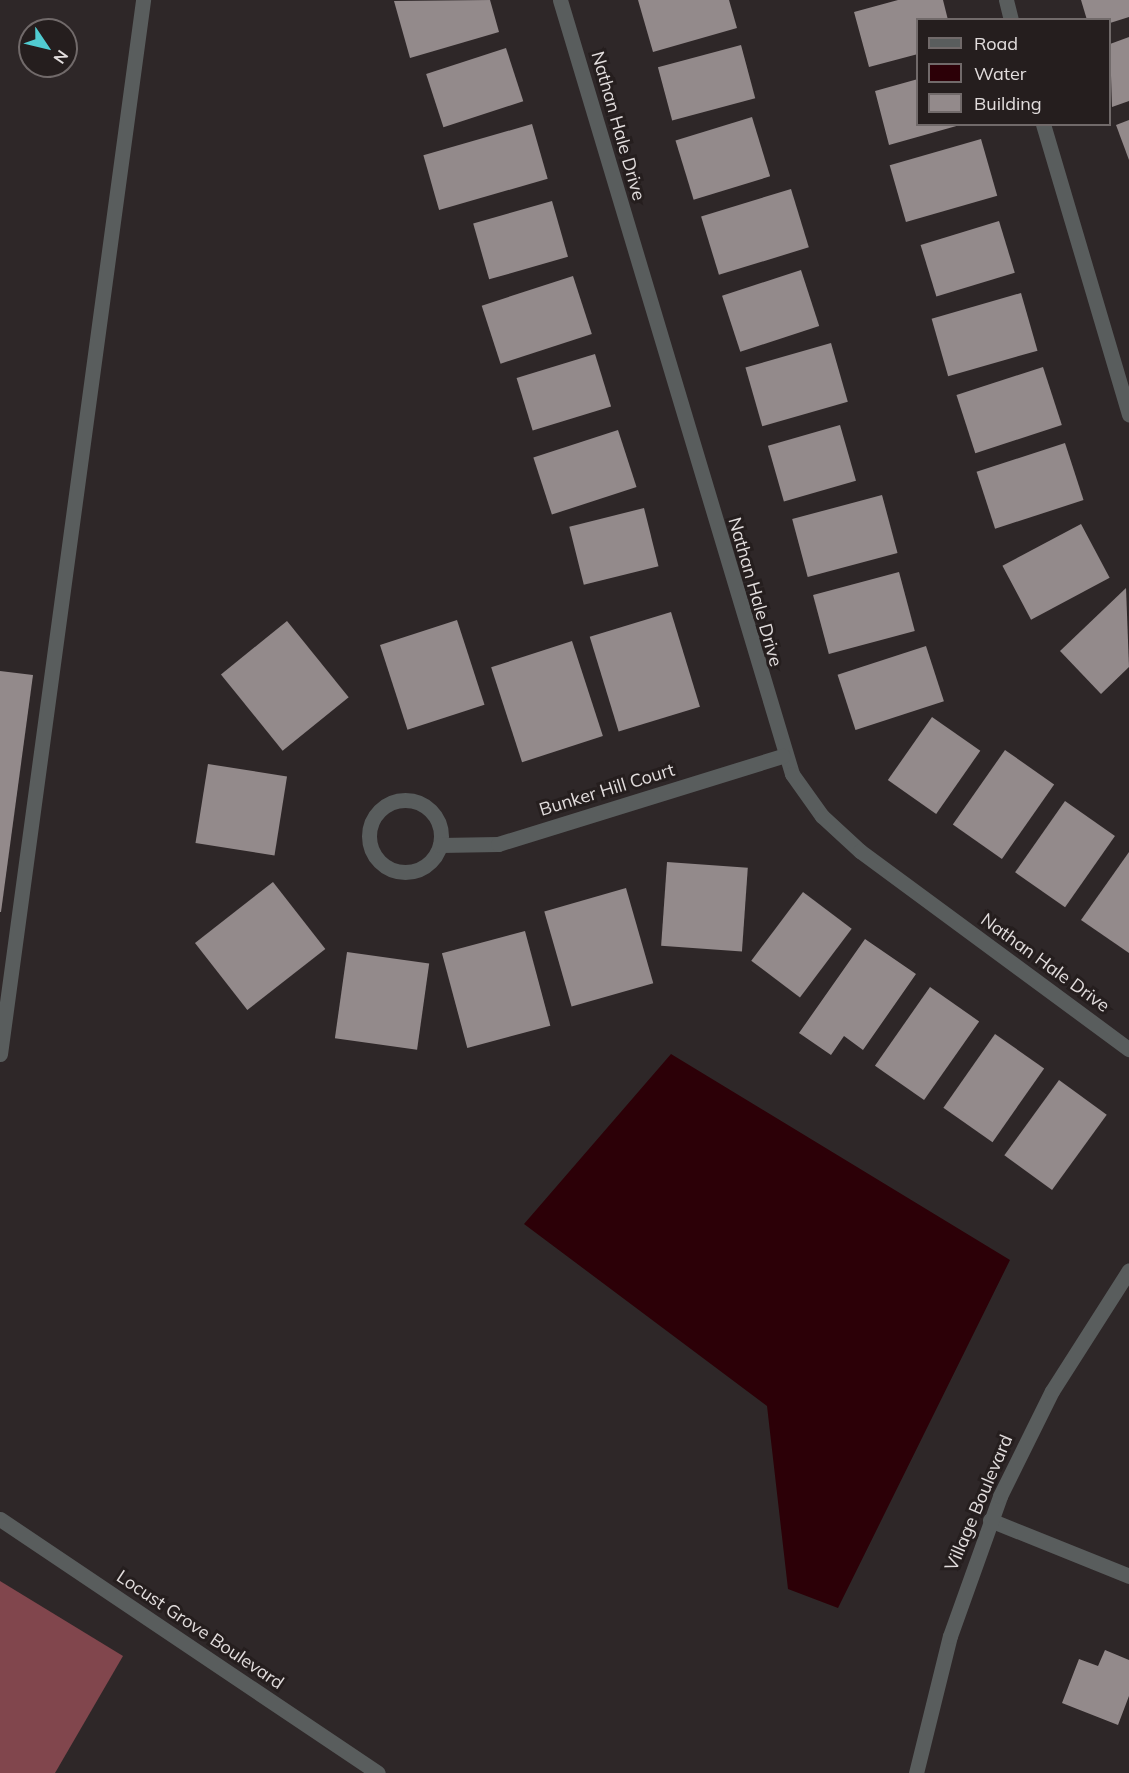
<!DOCTYPE html>
<html>
<head>
<meta charset="utf-8">
<style>
  body { margin:0 }
  #map { position:relative; width:1129px; height:1773px; overflow:hidden; background:#2e2728; font-family:Mulish,sans-serif }
  div>[style] { position:absolute }
  .forest>* { inset:0; background:#81464d }
  .water>* { inset:0; background:#2c0007 }
  .building>* { inset:0; background:#938a8b; transform-origin:0 0 }
  .service>* { height:15px; margin:-7.5px; padding:0 7.5px; transform-origin:7.5px; border-radius:7.5px; background:#595d5d }
  .minor>* { height:15px; margin:-7.5px; padding:0 7.5px; transform-origin:7.5px; border-radius:7.5px; background:#595d5d }
  .minor>.ring { margin:-7.5px; padding:0; box-sizing:content-box; background:none; border:15px solid #595d5d; border-radius:50% }
  .tertiary>* { height:15px; margin:-7.5px; padding:0 7.5px; transform-origin:7.5px; border-radius:7.5px; background:#595d5d }
  span { translate:-50% -50%; white-space:nowrap; text-align:center; line-height:1.15; -webkit-text-stroke:6px #251e1e; paint-order:stroke }
  .street-label { font-size:18px; color:#e2dddd }
  .legend { position:absolute; left:916px; top:18px; width:195px; height:108px; box-sizing:border-box; background:#251e1e; border:2px solid #716a6a; margin:0; padding:8px 10px; list-style:none; font-size:18px; color:#e2dddd }
  .legend li { display:flex; align-items:center; gap:12px; height:30px }
  .legend b { width:30px; border:2px solid #716a6a }
  .north { position:absolute; left:18px; top:18px; width:60px; height:60px; box-sizing:border-box; background:#251e1e; border:2px solid #716a6a; border-radius:50%; rotate:125deg; font-size:16px; font-weight:700; line-height:24px; text-align:center; color:#e2dddd }
  .north::after { content:''; display:block; margin:auto; width:21px; height:27px; background:#51ccd1; clip-path:polygon(50% 0,100% 100%,50% 72%,0 100%) }
</style>
</head>
<body>
<div id="map">
  <div class="forest">
    <div style="clip-path:polygon(0 1581px,123px 1656px,55px 1773px,0 1773px)"></div>
  </div>
  <div class="water">
    <div style="clip-path:polygon(671px 1054px,1010px 1260px,838px 1608px,788px 1589px,767px 1406px,524px 1224px)"></div>
  </div>
  <div class="building">
    <div style="clip-path:polygon(490px 0,499px 32px,410px 58px,394px 1px)"></div>
    <div style="clip-path:polygon(638px 0,729px 0,737px 28px,653px 52px)"></div>
    <div style="clip-path:polygon(898px 0,943px 0,948px 20px,918px 20px,918px 54px,869px 67px,854px 12px)"></div>
    <div style="clip-path:polygon(1081px 0,1129px 0,1129px 17px,1110px 23px,1087px 20px)"></div>
    <div style="clip-path:polygon(1129px 37px,1129px 101px,1112px 107px,1110px 44px)"></div>
    <div style="left:741px;top:45px;width:55px;height:86px;rotate:75deg"></div>
    <div style="left:506px;top:48px;width:56px;height:84px;rotate:72deg"></div>
    <div style="clip-path:polygon(918px 79px,918px 124px,960px 125px,889px 145px,875px 91px)"></div>
    <div style="left:752px;top:117px;width:62px;height:80px;rotate:73deg"></div>
    <div style="clip-path:polygon(1129px 120px,1129px 160px,1116px 125px)"></div>
    <div style="left:532px;top:124px;width:57px;height:113px;rotate:74deg"></div>
    <div style="left:981px;top:139px;width:59px;height:95px;rotate:74deg"></div>
    <div style="left:791px;top:189px;width:61px;height:94px;rotate:73deg"></div>
    <div style="left:552px;top:201px;width:58px;height:82px;rotate:74deg"></div>
    <div style="left:999px;top:221px;width:54px;height:82px;rotate:73deg"></div>
    <div style="left:801px;top:270px;width:59px;height:83px;rotate:72deg"></div>
    <div style="left:573px;top:276px;width:61px;height:96px;rotate:72deg"></div>
    <div style="left:1021px;top:293px;width:60px;height:93px;rotate:74deg"></div>
    <div style="left:831px;top:343px;width:61px;height:89px;rotate:74deg"></div>
    <div style="left:595px;top:354px;width:55px;height:82px;rotate:73deg"></div>
    <div style="left:1043px;top:367px;width:61px;height:91px;rotate:72deg"></div>
    <div style="left:840px;top:425px;width:58px;height:75px;rotate:74deg"></div>
    <div style="left:618px;top:430px;width:60px;height:89px;rotate:72deg"></div>
    <div style="left:1065px;top:443px;width:60px;height:93px;rotate:72deg"></div>
    <div style="left:882px;top:495px;width:60px;height:93px;rotate:75deg"></div>
    <div style="left:644px;top:508px;width:60px;height:77px;rotate:76deg"></div>
    <div style="left:1081px;top:524px;width:61px;height:89px;rotate:62deg"></div>
    <div style="left:899px;top:572px;width:61px;height:89px;rotate:75deg"></div>
    <div style="clip-path:polygon(1126px 588px,1129px 667px,1101px 694px,1060px 651px)"></div>
    <div style="left:671px;top:612px;width:99px;height:85px;rotate:73deg"></div>
    <div style="left:457px;top:620px;width:89px;height:81px;rotate:72deg"></div>
    <div style="left:287px;top:621px;width:98px;height:85px;rotate:51deg"></div>
    <div style="left:572px;top:641px;width:100px;height:85px;rotate:72deg"></div>
    <div style="left:926px;top:646px;width:58px;height:93px;rotate:72deg"></div>
    <div style="clip-path:polygon(0 671px,33px 675px,1px 912px,0 912px)"></div>
    <div style="left:932px;top:717px;width:59px;height:77px;rotate:35deg"></div>
    <div style="left:1005px;top:750px;width:60px;height:91px;rotate:35deg"></div>
    <div style="left:208px;top:764px;width:80px;height:80px;rotate:9deg"></div>
    <div style="left:1065px;top:801px;width:61px;height:87px;rotate:35deg"></div>
    <div style="clip-path:polygon(1129px 852px,1129px 953px,1081px 920px)"></div>
    <div style="left:667px;top:862px;width:81px;height:84px;rotate:4deg"></div>
    <div style="left:273px;top:882px;width:85px;height:99px;rotate:52deg"></div>
    <div style="left:626px;top:888px;width:99px;height:85px;rotate:74deg"></div>
    <div style="left:803px;top:892px;width:61px;height:86px;rotate:37deg"></div>
    <div style="left:525px;top:931px;width:98px;height:86px;rotate:75deg"></div>
    <div style="clip-path:polygon(865px 939px,916px 974px,863px 1050px,844px 1036px,831px 1055px,799px 1033px)"></div>
    <div style="left:347px;top:952px;width:83px;height:87px;rotate:8deg"></div>
    <div style="left:930px;top:987px;width:60px;height:96px;rotate:35deg"></div>
    <div style="left:995px;top:1034px;width:60px;height:90px;rotate:35deg"></div>
    <div style="left:1059px;top:1080px;width:59px;height:93px;rotate:36deg"></div>
    <div style="clip-path:polygon(1105px 1650px,1129px 1660px,1129px 1696px,1118px 1725px,1062px 1703px,1079px 1659px,1098px 1666px)"></div>
  </div>
  <div class="service">
    <div style="left:0;top:1054px;width:1064px;rotate:-82.27deg"></div>
  </div>
  <div class="minor">
    <div style="left:560px;top:0;width:808px;rotate:73.31deg"></div>
    <div style="left:792px;top:774px;width:52px;rotate:54.5deg"></div>
    <div style="left:822px;top:816px;width:52px;rotate:42.6deg"></div>
    <div style="left:860px;top:851px;width:334px;rotate:36.4deg"></div>
    <div style="left:1006px;top:0;width:21px;rotate:76deg"></div>
    <div style="left:1043px;top:124px;width:303px;rotate:73.5deg"></div>
    <div class="ring" style="left:369px;top:800px;width:57px;height:57px"></div>
    <div style="left:440px;top:845px;width:58px;rotate:-1deg"></div>
    <div style="left:498px;top:844px;width:298px;rotate:-17.2deg"></div>
    <div style="left:990px;top:1520px;width:150px;rotate:21.9deg"></div>
    <div style="left:916px;top:1773px;width:141px;rotate:-76.1deg"></div>
    <div style="left:950px;top:1636px;width:149px;rotate:-70.3deg"></div>
    <div style="left:1000px;top:1496px;width:117px;rotate:-63.7deg"></div>
    <div style="left:1052px;top:1391px;width:143px;rotate:-57.5deg"></div>
  </div>
  <div class="tertiary">
    <div style="left:0;top:1519px;width:455px;rotate:33.9deg"></div>
  </div>
  <div class="street-label">
    <span style="left:618px;top:126px;rotate:74deg">Nathan Hale Drive</span>
    <span style="left:755px;top:592px;rotate:74deg">Nathan Hale Drive</span>
    <span style="left:607px;top:790px;rotate:-17deg">Bunker Hill Court</span>
    <span style="left:1045px;top:963px;rotate:36deg">Nathan Hale Drive</span>
    <span style="left:979px;top:1503px;rotate:-67deg">Village Boulevard</span>
    <span style="left:200px;top:1630px;rotate:34deg">Locust Grove Boulevard</span>
  </div>
  <ul class="legend">
  <li><b style="height:8px;background:#595d5d"></b>Road</li>
  <li><b style="height:16px;background:#2c0007"></b>Water</li>
  <li><b style="height:16px;background:#938a8b"></b>Building</li>
  </ul>
  <div class="north">N</div>
</div>
</body>
</html>
